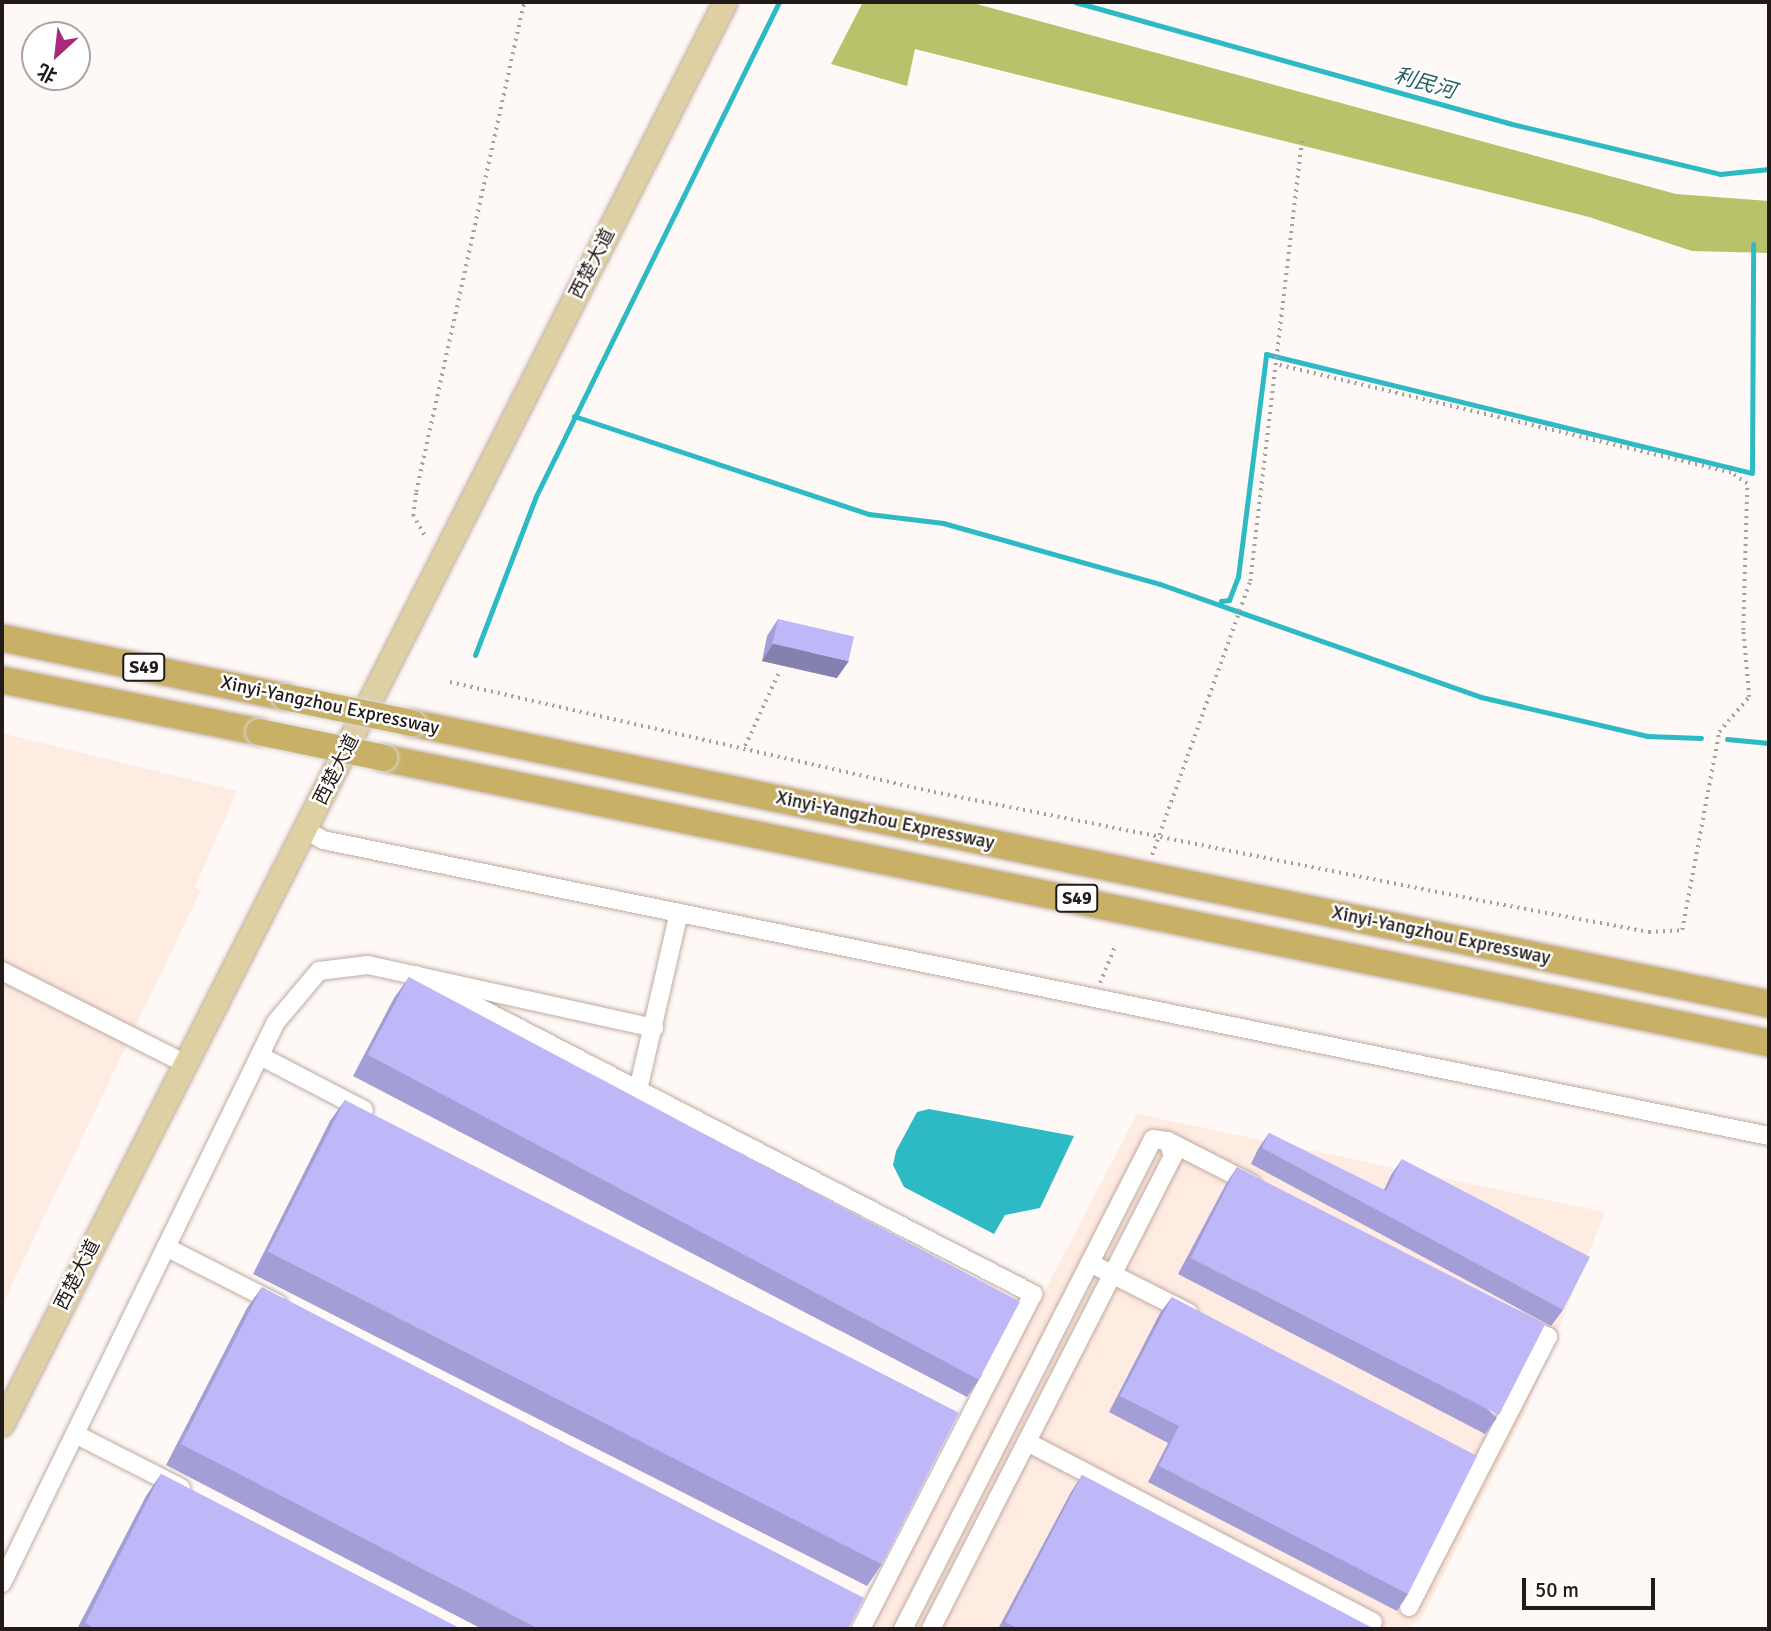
<!DOCTYPE html>
<html>
<head>
<meta charset="utf-8">
<style>
  body { margin:0 }
  #map { position:relative; width:1771px; height:1631px; overflow:hidden; background:#fef9f6; font-family:Signika,"Noto Sans SC",sans-serif }
  div>[style] { position:absolute }
  .built>* { inset:0; background:#feebe2 }
  .forest>* { inset:0; background:#b7c26a }
  .water>* { inset:0; background:#2ebac4 }
  .stream>* { height:5px; margin:-2.5px; padding:0 2.5px; transform-origin:2.5px; border-radius:2.5px; background:#2ebac4 }
  .path>* { height:3.5px; margin-top:-1.75px; transform-origin:0; background:repeating-linear-gradient(90deg,#a6a09c 0 2px,transparent 0 7px) }
  .roads { filter:drop-shadow(0 0 2px #c0aa9f) drop-shadow(0 0 2px #c0aa9f) }
  .minor>* { height:18px; margin:-9px; padding:0 9px; transform-origin:9px; border-radius:9px; background:#fff }
  .major>* { height:23px; margin:-11.5px; padding:0 11.5px; transform-origin:11.5px; border-radius:11.5px; background:#ded0a3 }
  .highway>* { height:26px; margin:-13px; padding:0 13px; transform-origin:13px; border-radius:13px; background:#c8b166 }
  .bridges { filter:drop-shadow(0 0 2px #d7d6d5) drop-shadow(0 0 2px #d7d6d5) }
  .highway-bridge>* { height:26px; margin:-13px; padding:0 13px; transform-origin:13px; border-radius:13px; background:#c8b166 }
  .wall>* { inset:0; background:#a39ed6 }
  .shaded-wall>* { inset:0; background:#8581ae }
  .building>* { inset:0; background:#beb8f9; transform-origin:0 0 }
  span { translate:-50% -50%; white-space:nowrap; text-align:center; line-height:1.15; -webkit-text-stroke:5px #fff; paint-order:stroke }
  .shield-label span { padding:2px 5px; background:#fff; border:2px solid; border-radius:5px; -webkit-text-stroke-width:0 }
  .shield-label { font-size:18px; color:#231b17; font-weight:700 }
  .street-label { font-size:19px; color:#231b17 }
  .water-label { font-size:21px; color:#285f63; font-style:italic }
  .frame { position:absolute; inset:0; border:4px solid #231b17; pointer-events:none }
  .north { position:absolute; left:21px; top:21px; width:70px; height:70px; box-sizing:border-box; background:#fff; border:2px solid #a7a4a2; border-radius:50%; rotate:207deg; font-size:19px; font-weight:700; line-height:28px; text-align:center; color:#231b17 }
  .north::after { content:''; display:block; margin:auto; width:24px; height:32px; background:#a92a7a; clip-path:polygon(50% 0,100% 100%,50% 72%,0 100%) }
  .scale { position:absolute; left:1522px; top:1578px; width:133px; height:32px; box-sizing:border-box; border:4px solid #231b17; border-top:0; padding-left:9px; font-size:21px; line-height:24px; white-space:nowrap; color:#231b17; -webkit-text-stroke:5px #fff; paint-order:stroke }
</style>
</head>
<body>
<div id="map">
  <div class="built">
    <div style="clip-path:polygon(2px 733px,237px 791px,195px 887px,201px 890px,2px 1305px)"></div>
    <div style="clip-path:polygon(1137px 1114px,1605px 1212px,1527px 1408px,1421px 1620px,1406px 1629px,869px 1629px)"></div>
  </div>
  <div class="forest">
    <div style="clip-path:polygon(863px 2px,969px 2px,1676px 194px,1769px 201px,1769px 253px,1692px 251px,1589px 217px,915px 49px,907px 86px,831px 64px)"></div>
  </div>
  <div class="water">
    <div style="clip-path:polygon(929px 1109px,1074px 1136px,1040px 1208px,1005px 1215px,994px 1234px,904px 1187px,893px 1165px,896px 1151px,917px 1112px)"></div>
  </div>
  <div class="stream">
    <div style="left:1075px;top:2px;width:450px;rotate:15.6deg"></div>
    <div style="left:1508px;top:123px;width:218px;rotate:13.5deg"></div>
    <div style="left:1720px;top:174px;width:49px;rotate:-5.8deg"></div>
    <div style="left:574px;top:416px;width:311px;rotate:18.4deg"></div>
    <div style="left:869px;top:514px;width:75px;rotate:6.9deg"></div>
    <div style="left:943px;top:523px;width:225px;rotate:15.7deg"></div>
    <div style="left:1160px;top:584px;width:340px;rotate:19.4deg"></div>
    <div style="left:1481px;top:697px;width:171px;rotate:13.2deg"></div>
    <div style="left:1647px;top:736px;width:54px;rotate:2.1deg"></div>
    <div style="left:1221px;top:601px;width:8px;rotate:-7deg"></div>
    <div style="left:1229px;top:600px;width:25px;rotate:-69deg"></div>
    <div style="left:1238px;top:577px;width:225px;rotate:-82.8deg"></div>
    <div style="left:1266px;top:354px;width:500px;rotate:13.76deg"></div>
    <div style="left:1752px;top:473px;width:229px;rotate:-89.7deg"></div>
    <div style="left:475px;top:655px;width:170px;rotate:-69deg"></div>
    <div style="left:536px;top:496px;width:551px;rotate:-63.81deg"></div>
    <div style="left:1727px;top:739px;width:42px;rotate:5.4deg"></div>
  </div>
  <div class="path">
    <div style="left:424px;top:535px;width:22px;rotate:-120deg"></div>
    <div style="left:413px;top:516px;width:24px;rotate:-83deg"></div>
    <div style="left:416px;top:492px;width:502px;rotate:-77.57deg"></div>
    <div style="left:450px;top:682px;width:496px;rotate:12.8deg"></div>
    <div style="left:934px;top:792px;width:560px;rotate:11.23deg"></div>
    <div style="left:1483px;top:901px;width:169px;rotate:10.6deg"></div>
    <div style="left:1649px;top:932px;width:33px;rotate:-3deg"></div>
    <div style="left:1682px;top:930px;width:201px;rotate:-79.4deg"></div>
    <div style="left:1719px;top:732px;width:46px;rotate:-49.4deg"></div>
    <div style="left:1749px;top:697px;width:67px;rotate:-95.1deg"></div>
    <div style="left:1743px;top:630px;width:146px;rotate:-88.4deg"></div>
    <div style="left:1747px;top:484px;width:19px;rotate:-145deg"></div>
    <div style="left:1731px;top:473px;width:465px;rotate:-166.6deg"></div>
    <div style="left:745px;top:746px;width:84px;rotate:-65.3deg"></div>
    <div style="left:1152px;top:855px;width:291px;rotate:-70.3deg"></div>
    <div style="left:1250px;top:581px;width:444px;rotate:-83.3deg"></div>
    <div style="left:1100px;top:983px;width:40px;rotate:-68deg"></div>
  </div>
  <div class="roads">
    <div class="minor">
      <div style="left:306px;top:830px;width:20px;rotate:30deg"></div>
      <div style="left:323px;top:840px;width:1476px;rotate:11.57deg"></div>
      <div style="left:2px;top:971px;width:206px;rotate:26.8deg"></div>
      <div style="left:416px;top:975px;width:695px;rotate:27.34deg"></div>
      <div style="left:1033px;top:1294px;width:377px;rotate:117.2deg"></div>
      <div style="left:260px;top:1056px;width:117px;rotate:27.4deg"></div>
      <div style="left:638px;top:1090px;width:182px;rotate:-77deg"></div>
      <div style="left:1168px;top:1141px;width:94px;rotate:27.1deg"></div>
      <div style="left:166px;top:1247px;width:126px;rotate:27deg"></div>
      <div style="left:1090px;top:1263px;width:111px;rotate:26.8deg"></div>
      <div style="left:75px;top:1434px;width:119px;rotate:27deg"></div>
      <div style="left:1027px;top:1442px;width:390px;rotate:27.5deg"></div>
      <div style="left:2px;top:1583px;width:624px;rotate:-63.97deg"></div>
      <div style="left:276px;top:1022px;width:67px;rotate:-49.9deg"></div>
      <div style="left:319px;top:971px;width:49px;rotate:-7deg"></div>
      <div style="left:368px;top:965px;width:293px;rotate:12.4deg"></div>
      <div style="left:1409px;top:1607px;width:304px;rotate:-62.8deg"></div>
      <div style="left:1548px;top:1337px;width:33px;rotate:-153deg"></div>
      <div style="left:903px;top:1629px;width:550px;rotate:-62.97deg"></div>
      <div style="left:1153px;top:1139px;width:15px;rotate:8deg"></div>
      <div style="left:1168px;top:1141px;width:16px;rotate:72deg"></div>
      <div style="left:1173px;top:1156px;width:531px;rotate:117.1deg"></div>
    </div>
    <div class="major">
      <div style="left:2px;top:1424px;width:1595px;rotate:-63.05deg"></div>
    </div>
    <div class="highway">
      <div style="left:2px;top:638px;width:289px;rotate:11.8deg"></div>
      <div style="left:2px;top:680px;width:262px;rotate:11.4deg"></div>
      <div style="left:412px;top:723px;width:1386px;rotate:11.7deg"></div>
      <div style="left:384px;top:758px;width:1414px;rotate:11.63deg"></div>
    </div>
  </div>
  <div class="bridges">
    <div class="highway-bridge">
      <div style="left:285px;top:697px;width:130px;rotate:11.6deg"></div>
      <div style="left:259px;top:732px;width:128px;rotate:11.7deg"></div>
    </div>
  </div>
  <div class="wall">
    <div style="clip-path:polygon(778px 619px,837px 678px,762px 661px,767px 636px)"></div>
    <div style="clip-path:polygon(409px 977px,982px 1375px,967px 1397px,353px 1076px,394px 998px)"></div>
    <div style="clip-path:polygon(345px 1100px,882px 1564px,867px 1586px,253px 1274px,330px 1121px)"></div>
    <div style="clip-path:polygon(1269px 1133px,1384px 1190px,1391px 1175px,1402px 1159px,1563px 1310px,1551px 1326px,1251px 1164px,1258px 1149px)"></div>
    <div style="clip-path:polygon(1237px 1167px,1497px 1418px,1485px 1434px,1178px 1274px,1226px 1184px)"></div>
    <div style="clip-path:polygon(262px 1287px,848px 1629px,482px 1629px,166px 1465px,247px 1308px)"></div>
    <div style="clip-path:polygon(1172px 1297px,1408px 1594px,1397px 1611px,1148px 1482px,1168px 1443px,1109px 1412px,1160px 1313px)"></div>
    <div style="clip-path:polygon(161px 1474px,461px 1629px,77px 1629px,146px 1496px)"></div>
    <div style="clip-path:polygon(1082px 1475px,1374px 1629px,998px 1629px,1071px 1492px)"></div>
  </div>
  <div class="shaded-wall">
    <div style="clip-path:polygon(773px 644px,849px 661px,837px 678px,762px 661px)"></div>
  </div>
  <div class="building">
    <div style="left:778px;top:619px;width:78px;height:25px;rotate:13deg"></div>
    <div style="left:409px;top:977px;width:692px;height:88px;rotate:28deg"></div>
    <div style="left:345px;top:1100px;width:689px;height:170px;rotate:27deg"></div>
    <div style="clip-path:polygon(1269px 1133px,1386px 1191px,1402px 1159px,1590px 1257px,1563px 1310px,1262px 1148px)"></div>
    <div style="left:1237px;top:1167px;width:346px;height:102px;rotate:27deg"></div>
    <div style="clip-path:polygon(262px 1287px,864px 1598px,848px 1629px,539px 1629px,181px 1444px)"></div>
    <div style="clip-path:polygon(1172px 1297px,1477px 1456px,1408px 1594px,1159px 1466px,1179px 1426px,1120px 1396px)"></div>
    <div style="clip-path:polygon(161px 1474px,461px 1629px,96px 1629px,85px 1623px)"></div>
    <div style="clip-path:polygon(1082px 1475px,1374px 1629px,1019px 1629px,1005px 1622px)"></div>
  </div>
  <div class="shield-label">
    <span style="left:144px;top:667px">S49</span>
    <span style="left:1077px;top:898px">S49</span>
  </div>
  <div class="street-label">
    <span style="left:593px;top:264px;rotate:-63deg">西楚大道</span>
    <span style="left:330px;top:706px;rotate:12deg">Xinyi-Yangzhou Expressway</span>
    <span style="left:337px;top:770px;rotate:-63deg">西楚大道</span>
    <span style="left:885px;top:821px;rotate:12deg">Xinyi-Yangzhou Expressway</span>
    <span style="left:1441px;top:936px;rotate:12deg">Xinyi-Yangzhou Expressway</span>
    <span style="left:78px;top:1275px;rotate:-63deg">西楚大道</span>
  </div>
  <div class="water-label">
    <span style="left:1425px;top:83px;rotate:16deg">利民河</span>
  </div>
  <div class="frame"></div>
  <div class="north">北</div>
  <div class="scale">50 m</div>
</div>
</body>
</html>
